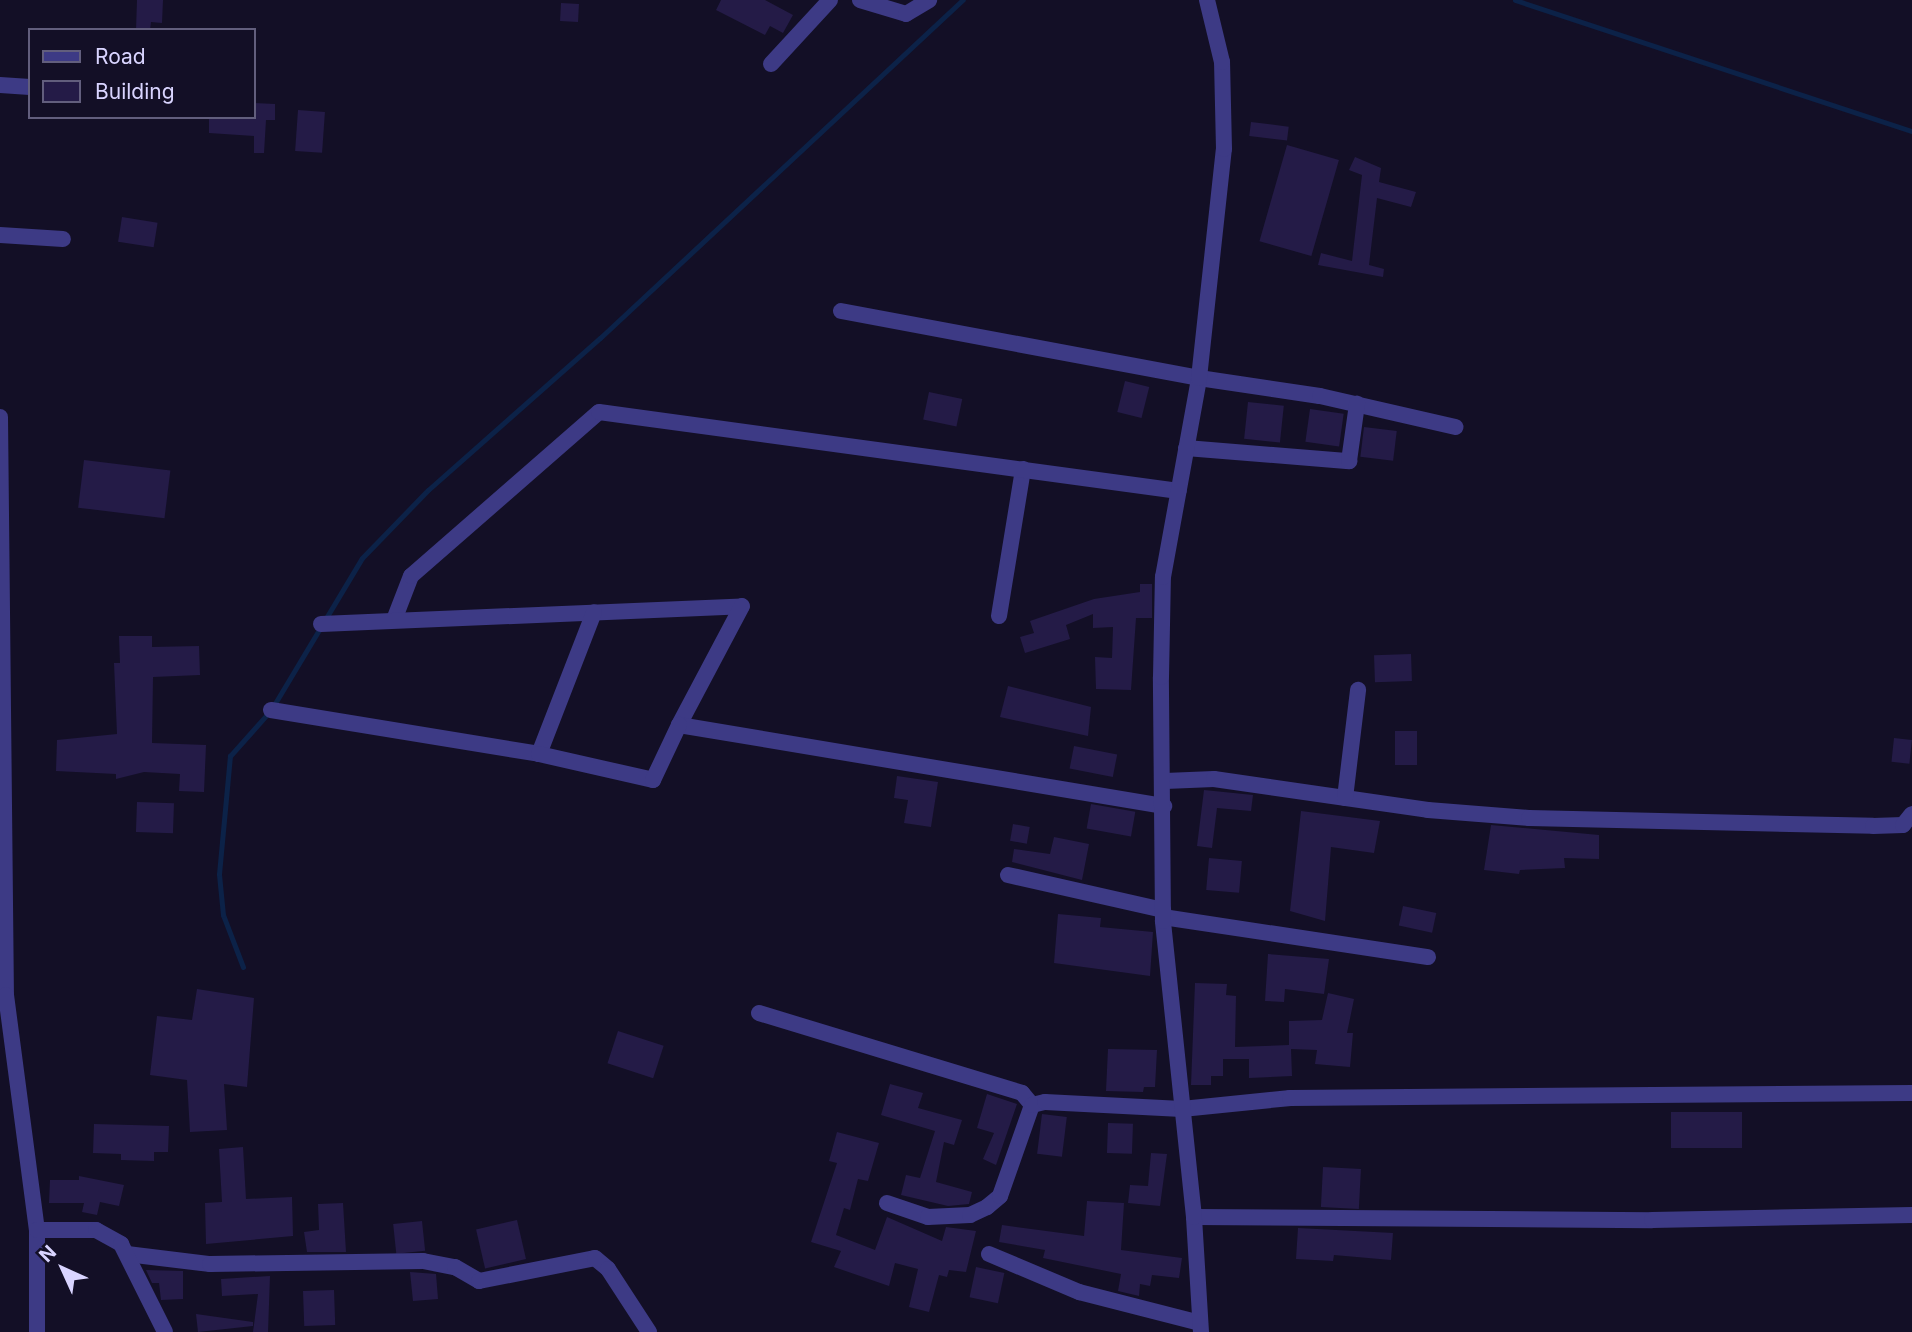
<!DOCTYPE html>
<html>
<head>
<meta charset="utf-8">
<style>
  body { margin:0 }
  #map { position:relative; width:1912px; height:1332px; overflow:hidden; background:#130f26; font-family:Inter,sans-serif }
  div>[style] { position:absolute }
  .stream>* { height:5px; margin:-2.5px; padding:0 2.5px; transform-origin:2.5px; border-radius:2.5px; background:#0c2248 }
  .building>* { inset:0; background:#241b47; transform-origin:0 0 }
  .minor>* { height:16px; margin:-8px; padding:0 8px; transform-origin:8px; border-radius:8px; background:#3d3a85 }
  span { translate:-50% -50%; white-space:nowrap; text-align:center; line-height:1.15; -webkit-text-stroke:5px #130f26; paint-order:stroke }
  .legend { position:absolute; left:28px; top:28px; width:228px; height:91px; box-sizing:border-box; background:#130f26; border:2px solid #625e7d; margin:0; padding:9px 12px; list-style:none; font-size:21px; color:#d9d4ff }
  .legend li { display:flex; align-items:center; gap:14px; height:35px }
  .legend b { width:35px; border:2px solid #625e7d }
  .north { position:absolute; left:28px; top:1234px; width:70px; height:70px; -webkit-text-stroke:5px #130f26; paint-order:stroke; rotate:315deg; font-size:19px; font-weight:700; line-height:28px; text-align:center; color:#d9d4ff }
  .north::after { content:''; display:block; margin:auto; width:24px; height:32px; background:#d9d4ff; clip-path:polygon(50% 0,100% 100%,50% 72%,0 100%) }
</style>
</head>
<body>
<div id="map">
  <div class="stream">
    <div style="left:1515px;top:0;width:418px;rotate:18.3deg"></div>
    <div style="left:243px;top:967px;width:56px;rotate:-111deg"></div>
    <div style="left:223px;top:915px;width:41px;rotate:-95.6deg"></div>
    <div style="left:219px;top:874px;width:119px;rotate:-84.7deg"></div>
    <div style="left:230px;top:756px;width:62px;rotate:-48.3deg"></div>
    <div style="left:271px;top:710px;width:177px;rotate:-59.1deg"></div>
    <div style="left:362px;top:558px;width:95px;rotate:-45.9deg"></div>
    <div style="left:428px;top:490px;width:230px;rotate:-41.5deg"></div>
    <div style="left:600px;top:338px;width:496px;rotate:-43deg"></div>
  </div>
  <div class="building">
    <div style="clip-path:polygon(137px 0,163px 0,162px 23px,151px 22px,150px 30px,136px 30px)"></div>
    <div style="clip-path:polygon(721px 0,765px 0,793px 15px,783px 33px,770px 26px,765px 35px,716px 10px)"></div>
    <div style="left:561px;top:3px;width:18px;height:18px;rotate:3deg"></div>
    <div style="clip-path:polygon(254px 103px,275px 104px,275px 120px,266px 120px,264px 153px,254px 153px,254px 136px,209px 133px,209px 117px,254px 117px)"></div>
    <div style="left:298px;top:110px;width:27px;height:41px;rotate:4deg"></div>
    <div style="left:1251px;top:122px;width:38px;height:14px;rotate:7deg"></div>
    <div style="left:1287px;top:145px;width:54px;height:100px;rotate:16deg"></div>
    <div style="clip-path:polygon(1355px 157px,1381px 168px,1379px 182px,1416px 192px,1411px 207px,1377px 198px,1369px 265px,1384px 269px,1383px 277px,1318px 265px,1321px 253px,1352px 261px,1362px 175px,1349px 170px)"></div>
    <div style="left:122px;top:217px;width:36px;height:25px;rotate:9deg"></div>
    <div style="left:1125px;top:381px;width:25px;height:32px;rotate:14deg"></div>
    <div style="left:929px;top:392px;width:34px;height:28px;rotate:12deg"></div>
    <div style="left:1248px;top:402px;width:36px;height:37px;rotate:6deg"></div>
    <div style="left:1310px;top:409px;width:34px;height:33px;rotate:8deg"></div>
    <div style="left:1364px;top:427px;width:33px;height:30px;rotate:7deg"></div>
    <div style="left:84px;top:460px;width:87px;height:48px;rotate:7deg"></div>
    <div style="clip-path:polygon(1140px 584px,1152px 584px,1152px 618px,1136px 618px,1131px 690px,1096px 689px,1095px 657px,1112px 658px,1113px 627px,1093px 628px,1093px 614px,1066px 625px,1070px 639px,1025px 653px,1020px 637px,1034px 633px,1030px 621px,1094px 599px,1140px 592px)"></div>
    <div style="clip-path:polygon(119px 636px,152px 636px,152px 647px,199px 646px,200px 675px,153px 677px,152px 743px,206px 745px,204px 792px,179px 791px,180px 774px,144px 772px,116px 779px,116px 774px,56px 771px,57px 740px,117px 734px,114px 663px,120px 663px)"></div>
    <div style="left:1411px;top:654px;width:27px;height:37px;rotate:88deg"></div>
    <div style="clip-path:polygon(1008px 686px,1091px 707px,1088px 736px,1000px 717px)"></div>
    <div style="left:1395px;top:731px;width:22px;height:34px"></div>
    <div style="left:1894px;top:738px;width:18px;height:24px;rotate:6deg"></div>
    <div style="left:1074px;top:746px;width:44px;height:23px;rotate:11deg"></div>
    <div style="clip-path:polygon(897px 776px,938px 782px,931px 827px,904px 823px,908px 800px,894px 798px)"></div>
    <div style="clip-path:polygon(1204px 790px,1253px 795px,1251px 811px,1217px 808px,1212px 848px,1197px 846px)"></div>
    <div style="left:137px;top:802px;width:37px;height:30px;rotate:2deg"></div>
    <div style="left:1091px;top:804px;width:45px;height:25px;rotate:10deg"></div>
    <div style="clip-path:polygon(1301px 811px,1380px 821px,1374px 853px,1331px 847px,1325px 921px,1290px 911px)"></div>
    <div style="left:1013px;top:824px;width:17px;height:17px;rotate:10deg"></div>
    <div style="clip-path:polygon(1491px 825px,1599px 835px,1599px 859px,1564px 858px,1565px 868px,1520px 870px,1519px 874px,1484px 870px)"></div>
    <div style="clip-path:polygon(1054px 837px,1089px 844px,1082px 880px,1012px 862px,1014px 849px,1050px 854px)"></div>
    <div style="left:1209px;top:858px;width:33px;height:32px;rotate:5deg"></div>
    <div style="left:1403px;top:906px;width:34px;height:20px;rotate:12deg"></div>
    <div style="clip-path:polygon(1058px 914px,1101px 918px,1100px 927px,1153px 932px,1150px 976px,1054px 963px)"></div>
    <div style="clip-path:polygon(1268px 954px,1329px 959px,1324px 994px,1285px 989px,1284px 1002px,1265px 1001px)"></div>
    <div style="clip-path:polygon(1195px 983px,1227px 984px,1226px 995px,1236px 996px,1235px 1047px,1289px 1045px,1289px 1021px,1322px 1020px,1328px 993px,1354px 999px,1347px 1033px,1353px 1033px,1350px 1067px,1315px 1064px,1317px 1050px,1291px 1049px,1292px 1076px,1249px 1078px,1249px 1059px,1223px 1059px,1223px 1076px,1211px 1076px,1211px 1085px,1191px 1085px)"></div>
    <div style="clip-path:polygon(197px 989px,254px 998px,247px 1087px,224px 1084px,227px 1130px,190px 1132px,187px 1080px,150px 1075px,157px 1016px,192px 1020px)"></div>
    <div style="left:618px;top:1031px;width:48px;height:34px;rotate:18deg"></div>
    <div style="clip-path:polygon(1108px 1049px,1157px 1050px,1155px 1087px,1144px 1087px,1143px 1092px,1106px 1091px)"></div>
    <div style="clip-path:polygon(890px 1084px,923px 1093px,918px 1108px,962px 1120px,954px 1145px,944px 1142px,936px 1182px,972px 1192px,969px 1204px,948px 1206px,901px 1195px,906px 1175px,920px 1178px,935px 1131px,881px 1115px)"></div>
    <div style="clip-path:polygon(987px 1094px,1017px 1104px,996px 1165px,983px 1159px,994px 1133px,977px 1128px)"></div>
    <div style="left:1671px;top:1112px;width:71px;height:36px"></div>
    <div style="left:1042px;top:1114px;width:25px;height:40px;rotate:7deg"></div>
    <div style="left:1108px;top:1123px;width:25px;height:30px;rotate:2deg"></div>
    <div style="clip-path:polygon(94px 1124px,169px 1126px,168px 1152px,154px 1152px,154px 1161px,121px 1160px,121px 1154px,93px 1153px)"></div>
    <div style="clip-path:polygon(837px 1132px,879px 1143px,868px 1181px,858px 1179px,850px 1210px,844px 1208px,836px 1235px,875px 1250px,887px 1217px,942px 1241px,946px 1227px,976px 1231px,966px 1272px,949px 1270px,947px 1277px,939px 1275px,929px 1312px,909px 1307px,918px 1269px,895px 1263px,889px 1286px,834px 1267px,841px 1251px,811px 1242px,837px 1163px,829px 1161px)"></div>
    <div style="clip-path:polygon(243px 1147px,246px 1199px,292px 1197px,293px 1236px,206px 1244px,205px 1203px,222px 1202px,219px 1149px)"></div>
    <div style="clip-path:polygon(1151px 1153px,1167px 1154px,1160px 1206px,1128px 1203px,1130px 1185px,1148px 1186px)"></div>
    <div style="left:1323px;top:1167px;width:38px;height:40px;rotate:3deg"></div>
    <div style="clip-path:polygon(79px 1176px,124px 1185px,119px 1206px,100px 1202px,97px 1215px,82px 1212px,84px 1203px,49px 1203px,50px 1180px,79px 1180px)"></div>
    <div style="clip-path:polygon(1087px 1201px,1124px 1203px,1121px 1250px,1182px 1258px,1179px 1278px,1152px 1275px,1150px 1286px,1140px 1284px,1139px 1296px,1118px 1291px,1121px 1274px,1043px 1258px,1045px 1250px,999px 1242px,1002px 1225px,1084px 1236px)"></div>
    <div style="clip-path:polygon(343px 1203px,346px 1252px,307px 1252px,304px 1232px,319px 1230px,318px 1204px)"></div>
    <div style="left:517px;top:1220px;width:40px;height:42px;rotate:77deg"></div>
    <div style="left:422px;top:1221px;width:30px;height:29px;rotate:84deg"></div>
    <div style="clip-path:polygon(1298px 1228px,1393px 1233px,1391px 1260px,1334px 1255px,1333px 1261px,1296px 1259px)"></div>
    <div style="left:976px;top:1267px;width:29px;height:31px;rotate:12deg"></div>
    <div style="clip-path:polygon(146px 1270px,183px 1271px,183px 1299px,161px 1300px,159px 1283px,152px 1283px)"></div>
    <div style="clip-path:polygon(410px 1272px,436px 1274px,438px 1299px,413px 1301px)"></div>
    <div style="clip-path:polygon(270px 1276px,268px 1332px,253px 1332px,258px 1294px,222px 1296px,221px 1279px)"></div>
    <div style="left:334px;top:1290px;width:35px;height:31px;rotate:88deg"></div>
    <div style="clip-path:polygon(196px 1314px,253px 1322px,253px 1326px,198px 1332px)"></div>
  </div>
  <div class="minor">
    <div style="left:860px;top:0;width:48px;rotate:16.9deg"></div>
    <div style="left:906px;top:14px;width:27px;rotate:-31deg"></div>
    <div style="left:771px;top:64px;width:87px;rotate:-47.3deg"></div>
    <div style="left:0;top:85px;width:30px;rotate:4deg"></div>
    <div style="left:0;top:235px;width:63px;rotate:3.6deg"></div>
    <div style="left:841px;top:311px;width:364px;rotate:10.6deg"></div>
    <div style="left:1199px;top:378px;width:122px;rotate:8.5deg"></div>
    <div style="left:1320px;top:396px;width:139px;rotate:12.9deg"></div>
    <div style="left:0;top:417px;width:578px;rotate:89.41deg"></div>
    <div style="left:6px;top:995px;width:237px;rotate:82.5deg"></div>
    <div style="left:1186px;top:448px;width:164px;rotate:4.6deg"></div>
    <div style="left:1349px;top:461px;width:58px;rotate:-82deg"></div>
    <div style="left:999px;top:616px;width:149px;rotate:-80.7deg"></div>
    <div style="left:394px;top:620px;width:47px;rotate:-68.9deg"></div>
    <div style="left:411px;top:576px;width:249px;rotate:-41.1deg"></div>
    <div style="left:599px;top:412px;width:585px;rotate:7.76deg"></div>
    <div style="left:321px;top:624px;width:421px;rotate:-2.4deg"></div>
    <div style="left:742px;top:606px;width:135px;rotate:117.9deg"></div>
    <div style="left:679px;top:725px;width:492px;rotate:9.5deg"></div>
    <div style="left:271px;top:710px;width:272px;rotate:9.3deg"></div>
    <div style="left:539px;top:754px;width:152px;rotate:-68.8deg"></div>
    <div style="left:539px;top:754px;width:117px;rotate:12.8deg"></div>
    <div style="left:653px;top:780px;width:61px;rotate:-64.7deg"></div>
    <div style="left:1165px;top:781px;width:49px;rotate:-2.3deg"></div>
    <div style="left:1214px;top:779px;width:216px;rotate:8.2deg"></div>
    <div style="left:1428px;top:810px;width:101px;rotate:4.5deg"></div>
    <div style="left:1529px;top:818px;width:344px;rotate:1.3deg"></div>
    <div style="left:1873px;top:826px;width:30px;rotate:-2deg"></div>
    <div style="left:1903px;top:825px;width:14px;rotate:-51deg"></div>
    <div style="left:1345px;top:798px;width:109px;rotate:-83.1deg"></div>
    <div style="left:1008px;top:875px;width:159px;rotate:12.7deg"></div>
    <div style="left:1163px;top:917px;width:268px;rotate:8.6deg"></div>
    <div style="left:759px;top:1013px;width:275px;rotate:16.9deg"></div>
    <div style="left:1022px;top:1093px;width:16px;rotate:50deg"></div>
    <div style="left:887px;top:1203px;width:43px;rotate:18.9deg"></div>
    <div style="left:928px;top:1217px;width:42px;rotate:-2.7deg"></div>
    <div style="left:970px;top:1215px;width:19px;rotate:-25deg"></div>
    <div style="left:987px;top:1207px;width:17px;rotate:-40deg"></div>
    <div style="left:1000px;top:1196px;width:96px;rotate:-70.6deg"></div>
    <div style="left:1032px;top:1105px;width:13px;rotate:-13deg"></div>
    <div style="left:1045px;top:1102px;width:137px;rotate:2.9deg"></div>
    <div style="left:1182px;top:1109px;width:109px;rotate:-5.8deg"></div>
    <div style="left:1290px;top:1098px;width:622px;rotate:-0.46deg"></div>
    <div style="left:1194px;top:1217px;width:458px;rotate:0.4deg"></div>
    <div style="left:1652px;top:1220px;width:260px;rotate:-1.1deg"></div>
    <div style="left:127px;top:1254px;width:84px;rotate:6.9deg"></div>
    <div style="left:210px;top:1264px;width:213px;rotate:-0.8deg"></div>
    <div style="left:423px;top:1261px;width:33px;rotate:11deg"></div>
    <div style="left:455px;top:1267px;width:28px;rotate:30deg"></div>
    <div style="left:479px;top:1281px;width:118px;rotate:-11.2deg"></div>
    <div style="left:595px;top:1258px;width:17px;rotate:40deg"></div>
    <div style="left:608px;top:1269px;width:75px;rotate:56.9deg"></div>
    <div style="left:989px;top:1254px;width:98px;rotate:22.9deg"></div>
    <div style="left:1079px;top:1292px;width:125px;rotate:14.4deg"></div>
    <div style="left:37px;top:1332px;width:102px;rotate:-90deg"></div>
    <div style="left:37px;top:1230px;width:59px"></div>
    <div style="left:96px;top:1230px;width:29px;rotate:29deg"></div>
    <div style="left:121px;top:1244px;width:98px;rotate:63.4deg"></div>
    <div style="left:1201px;top:1332px;width:115px;rotate:-93.5deg"></div>
    <div style="left:1194px;top:1217px;width:298px;rotate:-96deg"></div>
    <div style="left:1163px;top:921px;width:244px;rotate:-90.5deg"></div>
    <div style="left:1161px;top:677px;width:100px;rotate:-88.9deg"></div>
    <div style="left:1163px;top:577px;width:202px;rotate:-79.7deg"></div>
    <div style="left:1199px;top:378px;width:230px;rotate:-83.8deg"></div>
    <div style="left:1224px;top:149px;width:87px;rotate:-91.3deg"></div>
    <div style="left:1222px;top:62px;width:64px;rotate:-103.6deg"></div>
  </div>
  <ul class="legend">
  <li><b style="height:9px;background:#3d3a85"></b>Road</li>
  <li><b style="height:19px;background:#241b47"></b>Building</li>
  </ul>
  <div class="north">N</div>
</div>
</body>
</html>
